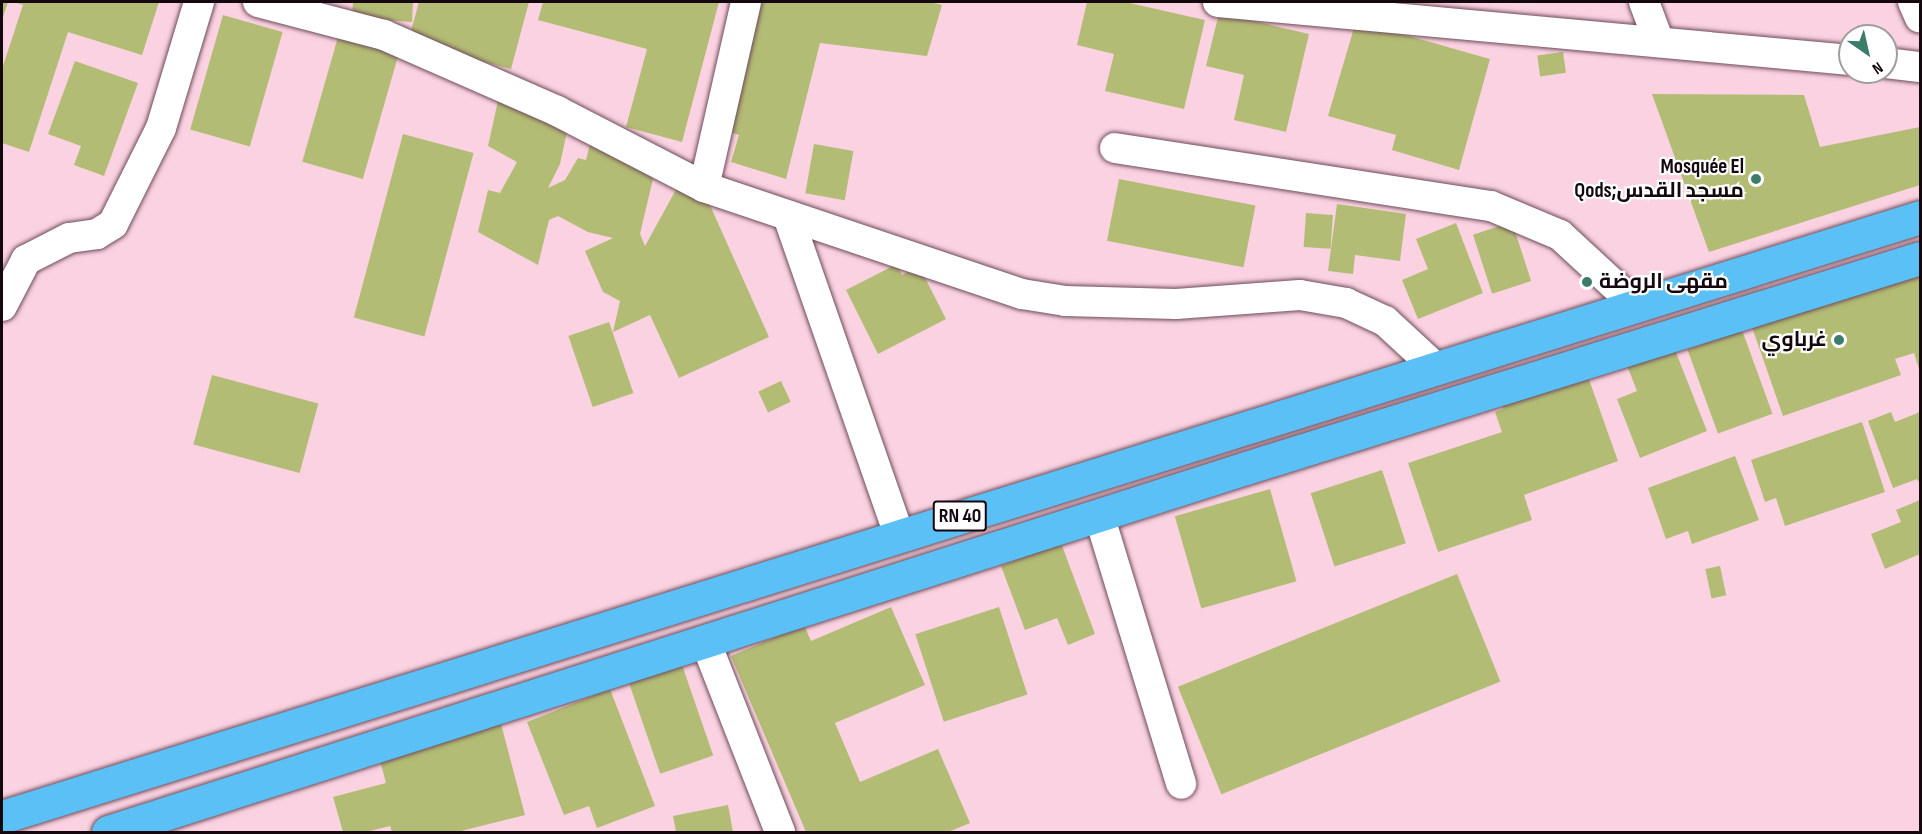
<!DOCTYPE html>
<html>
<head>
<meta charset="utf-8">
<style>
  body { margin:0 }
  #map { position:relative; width:1922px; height:834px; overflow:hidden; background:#fbd2e1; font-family:"Sofia Sans Condensed",Cairo,sans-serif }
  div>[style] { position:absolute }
  .building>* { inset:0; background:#b3bc74; transform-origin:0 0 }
  .roads { filter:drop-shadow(0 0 2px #6e4c59) drop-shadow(0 0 2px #6e4c59) }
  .minor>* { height:30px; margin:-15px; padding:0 15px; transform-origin:15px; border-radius:15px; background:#fff }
  .highway>* { height:33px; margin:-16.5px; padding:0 16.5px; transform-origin:16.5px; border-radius:16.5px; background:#5bc0f5 }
  .dots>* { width:16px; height:16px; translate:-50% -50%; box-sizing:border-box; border:3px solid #fff; border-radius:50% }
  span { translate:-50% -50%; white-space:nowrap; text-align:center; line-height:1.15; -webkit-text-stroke:4.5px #fff; paint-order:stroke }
  .shield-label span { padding:2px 4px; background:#fff; border:2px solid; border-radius:4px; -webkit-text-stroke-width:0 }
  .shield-label { font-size:20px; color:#14070d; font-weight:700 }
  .poi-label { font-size:21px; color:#14070d; font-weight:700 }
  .right { translate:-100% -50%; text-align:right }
  .left { translate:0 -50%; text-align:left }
  .frame { position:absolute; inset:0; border:3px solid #14070d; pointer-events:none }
  .north { position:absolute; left:1838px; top:24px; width:60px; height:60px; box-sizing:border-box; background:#fff; border:2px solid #a19c9e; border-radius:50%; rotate:146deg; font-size:16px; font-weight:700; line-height:24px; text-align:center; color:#14070d }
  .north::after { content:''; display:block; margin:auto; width:21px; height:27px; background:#3b7c6b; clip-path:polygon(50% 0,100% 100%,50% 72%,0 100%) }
</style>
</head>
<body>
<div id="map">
  <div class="building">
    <div style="clip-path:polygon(2px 2px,8px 2px,2px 20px)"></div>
    <div style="clip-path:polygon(14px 2px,159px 2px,142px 55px,68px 32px,29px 152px,2px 143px,2px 69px,23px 5px)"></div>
    <div style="clip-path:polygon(353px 2px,413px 2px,412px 22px,352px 18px)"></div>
    <div style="clip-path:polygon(419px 2px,529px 2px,511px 69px,408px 42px)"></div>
    <div style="clip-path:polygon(543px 2px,719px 2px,682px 142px,626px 127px,647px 49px,538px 20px)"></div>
    <div style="clip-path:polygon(748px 2px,930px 2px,942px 5px,927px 56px,820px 43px,786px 179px,731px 162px,739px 135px,726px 131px)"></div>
    <div style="clip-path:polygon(1087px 2px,1125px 2px,1205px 20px,1184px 109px,1105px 91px,1114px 54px,1077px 45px)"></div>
    <div style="clip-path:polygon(1219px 13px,1309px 34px,1286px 132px,1234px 120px,1244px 75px,1206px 66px)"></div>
    <div style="left:223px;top:15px;width:62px;height:119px;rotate:16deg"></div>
    <div style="clip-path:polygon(1356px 21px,1490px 59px,1459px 170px,1392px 150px,1396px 135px,1328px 116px)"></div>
    <div style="left:340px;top:30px;width:63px;height:137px;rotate:16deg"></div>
    <div style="left:1563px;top:52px;width:21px;height:26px;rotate:82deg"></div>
    <div style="clip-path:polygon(75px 61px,138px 83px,104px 176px,74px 165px,81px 146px,48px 134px)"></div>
    <div style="clip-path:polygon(1652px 94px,1804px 95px,1820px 147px,1920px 127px,1920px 185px,1709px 252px)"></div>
    <div style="clip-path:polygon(498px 101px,522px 107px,567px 132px,560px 164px,548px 188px,565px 180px,578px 158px,586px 160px,592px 135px,655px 170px,640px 234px,645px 246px,678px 186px,709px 203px,769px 337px,679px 378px,650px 315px,613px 332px,620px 301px,603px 292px,585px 251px,613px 238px,588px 232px,558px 216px,549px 220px,538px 265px,478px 232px,488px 190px,500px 193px,517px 162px,488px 146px)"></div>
    <div style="left:403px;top:134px;width:73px;height:190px;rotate:15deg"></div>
    <div style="left:814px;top:144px;width:40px;height:50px;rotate:10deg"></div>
    <div style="left:1119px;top:179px;width:139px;height:63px;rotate:11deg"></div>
    <div style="clip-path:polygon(1337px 204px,1406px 214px,1400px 261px,1355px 255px,1353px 274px,1328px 271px)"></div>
    <div style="left:1306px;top:213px;width:27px;height:34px;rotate:4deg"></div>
    <div style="left:1512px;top:222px;width:62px;height:41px;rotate:72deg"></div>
    <div style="clip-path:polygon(1456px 223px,1483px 293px,1418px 319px,1402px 280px,1428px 269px,1416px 239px)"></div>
    <div style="clip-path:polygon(897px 264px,902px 275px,919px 266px,946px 319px,878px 354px,846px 290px)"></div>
    <div style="clip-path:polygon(1920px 270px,1920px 372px,1914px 353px,1895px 359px,1901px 375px,1783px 416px,1752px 327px)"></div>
    <div style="left:609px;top:322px;width:75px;height:43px;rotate:71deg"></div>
    <div style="left:1742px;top:330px;width:89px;height:58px;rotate:70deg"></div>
    <div style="clip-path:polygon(1673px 345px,1707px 431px,1640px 458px,1617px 399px,1637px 391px,1626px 363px)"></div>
    <div style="clip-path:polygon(1586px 371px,1618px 461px,1524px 495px,1532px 520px,1438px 552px,1408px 463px,1502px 432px,1495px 412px,1503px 409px,1501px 402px)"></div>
    <div style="left:212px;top:375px;width:110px;height:72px;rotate:15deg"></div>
    <div style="left:781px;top:381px;width:23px;height:25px;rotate:65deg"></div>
    <div style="clip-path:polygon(1891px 412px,1895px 422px,1920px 412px,1920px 484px,1917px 479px,1893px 488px,1868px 421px)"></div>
    <div style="clip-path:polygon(1862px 422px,1885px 492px,1785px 526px,1776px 498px,1765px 502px,1751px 460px)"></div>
    <div style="clip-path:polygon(1735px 456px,1759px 520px,1692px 544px,1688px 531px,1666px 539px,1648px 488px)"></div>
    <div style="left:1382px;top:470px;width:77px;height:75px;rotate:72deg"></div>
    <div style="left:1270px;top:489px;width:96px;height:99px;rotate:74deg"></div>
    <div style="clip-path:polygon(1920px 500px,1920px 554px,1885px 569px,1871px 534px,1901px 522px,1896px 510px)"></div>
    <div style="clip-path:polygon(1061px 543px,1095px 634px,1068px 645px,1057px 618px,1025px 630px,1001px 566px)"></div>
    <div style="left:1720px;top:566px;width:30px;height:15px;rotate:78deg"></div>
    <div style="left:1457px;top:574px;width:116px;height:301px;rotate:68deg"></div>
    <div style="clip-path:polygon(891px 607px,925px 685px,835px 723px,860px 782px,938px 749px,970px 823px,948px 832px,806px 832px,731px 656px,804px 625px,811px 641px)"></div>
    <div style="left:999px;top:607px;width:92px;height:88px;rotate:72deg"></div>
    <div style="left:681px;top:662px;width:99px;height:56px;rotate:71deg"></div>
    <div style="clip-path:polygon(610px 689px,655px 806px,597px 828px,589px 806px,564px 815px,527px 722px)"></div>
    <div style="clip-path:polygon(500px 720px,525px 815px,457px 832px,392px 832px,390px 826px,366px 832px,343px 832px,333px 797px,386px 783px,378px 753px)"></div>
    <div style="clip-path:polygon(728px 805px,733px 832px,676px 832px,673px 816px)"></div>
  </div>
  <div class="roads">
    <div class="minor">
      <div style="left:258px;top:2px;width:130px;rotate:14.7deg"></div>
      <div style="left:384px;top:35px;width:189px;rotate:23.7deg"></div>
      <div style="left:557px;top:111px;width:165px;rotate:27.3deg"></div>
      <div style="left:704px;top:187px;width:336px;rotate:18.6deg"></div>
      <div style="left:1022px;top:294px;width:44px;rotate:9.2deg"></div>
      <div style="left:1065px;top:301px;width:111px;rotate:1.5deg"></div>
      <div style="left:1176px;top:304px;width:124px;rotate:-4.2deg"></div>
      <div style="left:1300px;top:295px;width:47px;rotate:9.9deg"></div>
      <div style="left:1346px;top:303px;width:43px;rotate:24.8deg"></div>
      <div style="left:1385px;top:321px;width:69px;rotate:42.7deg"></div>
      <div style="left:1218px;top:2px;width:635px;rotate:5.24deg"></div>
      <div style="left:1644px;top:2px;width:43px;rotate:69.4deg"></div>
      <div style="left:1913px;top:2px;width:17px;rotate:66deg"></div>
      <div style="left:1886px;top:63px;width:34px;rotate:7deg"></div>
      <div style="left:1115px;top:148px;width:380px;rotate:8.8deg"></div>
      <div style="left:1491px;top:206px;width:75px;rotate:22.8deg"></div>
      <div style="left:1560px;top:235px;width:105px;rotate:42.7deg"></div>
      <div style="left:704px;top:187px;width:190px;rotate:-77.2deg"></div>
      <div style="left:788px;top:216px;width:338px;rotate:70.8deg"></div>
      <div style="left:2px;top:306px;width:52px;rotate:-62.4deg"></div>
      <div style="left:26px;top:260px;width:48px;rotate:-27.1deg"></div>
      <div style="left:69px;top:238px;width:28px;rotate:-8deg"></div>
      <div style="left:97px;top:234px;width:19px;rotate:-32deg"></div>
      <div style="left:113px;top:224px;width:107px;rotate:-63.4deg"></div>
      <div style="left:161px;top:128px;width:132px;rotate:-73.2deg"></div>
      <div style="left:1099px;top:515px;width:281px;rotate:73deg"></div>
      <div style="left:706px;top:643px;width:203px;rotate:68.6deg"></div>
    </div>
    <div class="highway">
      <div style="left:2px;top:817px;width:2010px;rotate:-17.37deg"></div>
      <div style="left:108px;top:832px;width:1195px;rotate:-17.74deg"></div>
      <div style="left:1246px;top:468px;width:706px;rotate:-17.31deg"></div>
    </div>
  </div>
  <div class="dots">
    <div style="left:1756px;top:179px;background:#3b7c6b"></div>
    <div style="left:1587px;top:282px;background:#3b7c6b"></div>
    <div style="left:1839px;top:340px;background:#3b7c6b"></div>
  </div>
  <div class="shield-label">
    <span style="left:960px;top:516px">RN 40</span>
  </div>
  <div class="poi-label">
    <span class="right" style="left:1744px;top:179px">Mosquée El<br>Qods;مسجد القدس</span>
    <span class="left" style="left:1599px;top:282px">مقهى الروضة</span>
    <span class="right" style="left:1827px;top:340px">غرباوي</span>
  </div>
  <div class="frame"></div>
  <div class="north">N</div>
</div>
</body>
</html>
